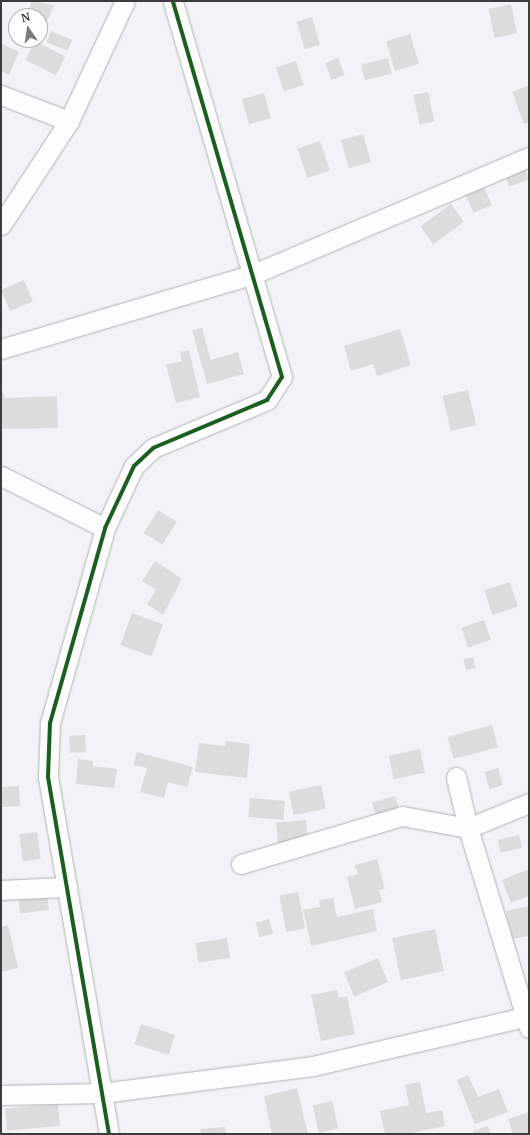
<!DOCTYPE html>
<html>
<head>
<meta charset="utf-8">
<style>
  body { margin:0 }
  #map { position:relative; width:530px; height:1135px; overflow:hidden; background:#f3f3f7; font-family:Merriweather,serif }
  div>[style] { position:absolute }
  .building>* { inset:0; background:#dddcdd; transform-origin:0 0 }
  .roads { filter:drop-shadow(0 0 1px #b3b3b6) drop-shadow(0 0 1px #b3b3b6) }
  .minor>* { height:19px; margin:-9.5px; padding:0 9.5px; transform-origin:9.5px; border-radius:9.5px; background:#fdfdfe }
  .cycleway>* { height:4px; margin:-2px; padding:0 2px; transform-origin:2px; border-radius:2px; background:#1b5e20 }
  span { translate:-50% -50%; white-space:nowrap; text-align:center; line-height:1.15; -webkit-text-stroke:4px #fff; paint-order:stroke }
  .frame { position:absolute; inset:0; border:2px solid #3c3c3f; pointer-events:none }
  .north { position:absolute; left:8px; top:8px; width:40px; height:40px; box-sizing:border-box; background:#fff; border:1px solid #b1b1b2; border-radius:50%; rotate:347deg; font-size:11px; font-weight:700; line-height:16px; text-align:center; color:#3c3c3f }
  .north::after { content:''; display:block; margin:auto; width:14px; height:18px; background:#7c7c7f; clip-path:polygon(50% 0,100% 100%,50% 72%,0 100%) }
</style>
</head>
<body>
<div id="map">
  <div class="building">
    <div style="clip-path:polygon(32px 1px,54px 5px,41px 37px,40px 16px,26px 16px)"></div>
    <div style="left:511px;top:4px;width:30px;height:23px;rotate:78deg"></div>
    <div style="left:312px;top:17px;width:29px;height:16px;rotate:74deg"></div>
    <div style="left:51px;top:31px;width:23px;height:12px;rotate:23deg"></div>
    <div style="left:410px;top:34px;width:31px;height:25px;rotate:73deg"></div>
    <div style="left:35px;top:41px;width:34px;height:21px;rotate:27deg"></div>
    <div style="clip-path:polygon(2px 44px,19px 52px,9px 75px,1px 71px)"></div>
    <div style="left:338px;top:58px;width:18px;height:14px;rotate:68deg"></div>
    <div style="left:388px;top:58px;width:16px;height:28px;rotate:76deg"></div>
    <div style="left:296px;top:61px;width:25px;height:21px;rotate:72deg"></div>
    <div style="clip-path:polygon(529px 85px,529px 122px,524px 124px,512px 92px)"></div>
    <div style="left:428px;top:92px;width:30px;height:15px;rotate:78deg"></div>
    <div style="left:264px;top:93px;width:26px;height:23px;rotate:74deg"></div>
    <div style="left:363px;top:134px;width:29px;height:23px;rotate:74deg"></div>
    <div style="left:320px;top:141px;width:31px;height:24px;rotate:71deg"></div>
    <div style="left:521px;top:158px;width:23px;height:21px;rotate:70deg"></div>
    <div style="left:482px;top:182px;width:25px;height:20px;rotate:67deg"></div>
    <div style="left:451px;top:204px;width:22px;height:38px;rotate:54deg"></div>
    <div style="left:24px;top:280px;width:23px;height:25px;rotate:67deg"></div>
    <div style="clip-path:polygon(202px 328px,211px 360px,238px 352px,244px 374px,207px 384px,192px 330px)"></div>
    <div style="clip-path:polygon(400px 329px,411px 365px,377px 376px,373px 364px,351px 371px,344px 346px)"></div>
    <div style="clip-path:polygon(189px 350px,200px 397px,176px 403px,166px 365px,182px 361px,180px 352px)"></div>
    <div style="clip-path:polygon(1px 385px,5px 398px,57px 396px,58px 428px,1px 429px)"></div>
    <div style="left:468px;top:390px;width:36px;height:26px;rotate:77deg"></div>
    <div style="left:158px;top:510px;width:22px;height:27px;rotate:32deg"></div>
    <div style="clip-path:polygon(155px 561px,182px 579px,163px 615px,147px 604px,156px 590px,142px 581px)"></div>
    <div style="left:510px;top:582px;width:26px;height:27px;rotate:72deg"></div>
    <div style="left:132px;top:613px;width:33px;height:34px;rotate:20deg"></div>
    <div style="left:484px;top:620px;width:21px;height:24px;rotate:71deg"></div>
    <div style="left:473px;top:657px;width:11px;height:10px;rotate:75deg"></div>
    <div style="left:492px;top:725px;width:23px;height:46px;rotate:75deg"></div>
    <div style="left:85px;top:735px;width:17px;height:16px;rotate:87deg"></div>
    <div style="clip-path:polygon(226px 741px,250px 744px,247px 778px,195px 772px,199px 743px,225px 746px)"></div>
    <div style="left:420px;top:749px;width:24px;height:32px;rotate:78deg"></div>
    <div style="clip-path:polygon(137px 752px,193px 767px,187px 787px,168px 782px,164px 798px,140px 792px,147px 768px,133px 765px)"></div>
    <div style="clip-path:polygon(78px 759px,93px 761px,93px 766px,117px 769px,114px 788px,76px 784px)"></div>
    <div style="left:498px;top:768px;width:18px;height:14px;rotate:74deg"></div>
    <div style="left:321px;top:785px;width:24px;height:33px;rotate:78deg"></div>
    <div style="left:19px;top:786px;width:20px;height:18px;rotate:87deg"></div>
    <div style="left:395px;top:796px;width:15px;height:24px;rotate:74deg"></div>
    <div style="left:250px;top:798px;width:35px;height:19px;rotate:5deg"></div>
    <div style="left:306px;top:820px;width:22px;height:30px;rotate:85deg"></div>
    <div style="left:37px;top:832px;width:27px;height:18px;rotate:82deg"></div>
    <div style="left:519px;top:835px;width:13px;height:22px;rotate:77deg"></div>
    <div style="clip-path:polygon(377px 859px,385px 889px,379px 890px,382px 902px,355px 909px,347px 877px,358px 874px,355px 865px)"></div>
    <div style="clip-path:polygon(529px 869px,529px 896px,511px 903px,502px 880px)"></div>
    <div style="left:298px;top:892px;width:37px;height:19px;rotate:79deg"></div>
    <div style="left:47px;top:894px;width:16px;height:29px;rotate:83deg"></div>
    <div style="clip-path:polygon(333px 898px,337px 917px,373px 909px,377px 931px,311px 946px,303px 910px,320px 907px,319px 900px)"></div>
    <div style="clip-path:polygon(529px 906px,529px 936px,512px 939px,506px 911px)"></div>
    <div style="left:269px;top:919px;width:15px;height:14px;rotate:74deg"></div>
    <div style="clip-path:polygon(8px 925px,18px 968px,1px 972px,1px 927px)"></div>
    <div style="left:435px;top:929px;width:43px;height:44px;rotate:78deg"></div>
    <div style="left:227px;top:938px;width:20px;height:32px;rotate:81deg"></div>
    <div style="left:378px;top:958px;width:26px;height:37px;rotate:67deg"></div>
    <div style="clip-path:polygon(337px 990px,339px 998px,347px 996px,355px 1034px,321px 1041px,311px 995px)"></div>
    <div style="left:141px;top:1024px;width:36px;height:21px;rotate:18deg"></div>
    <div style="clip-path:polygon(468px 1075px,478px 1097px,499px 1089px,508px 1112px,475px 1124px,457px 1080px)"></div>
    <div style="clip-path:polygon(420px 1082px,426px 1113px,442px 1110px,445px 1126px,407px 1134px,385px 1134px,380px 1111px,409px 1105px,405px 1085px)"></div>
    <div style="clip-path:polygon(297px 1088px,308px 1134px,272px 1134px,264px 1096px)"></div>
    <div style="left:332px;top:1101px;width:28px;height:20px;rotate:77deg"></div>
    <div style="left:58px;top:1104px;width:22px;height:53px;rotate:85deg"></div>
    <div style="clip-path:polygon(529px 1112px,529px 1133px,513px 1134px,508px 1119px)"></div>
    <div style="clip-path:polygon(488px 1126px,491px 1134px,474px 1134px,473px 1131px)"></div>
    <div style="clip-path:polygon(225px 1127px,226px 1134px,201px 1134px,200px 1129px)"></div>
  </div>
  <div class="roads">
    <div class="minor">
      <div style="left:1px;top:95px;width:73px;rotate:20.9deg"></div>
      <div style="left:1px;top:225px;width:124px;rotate:-56.8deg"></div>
      <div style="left:69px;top:121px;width:132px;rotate:-65deg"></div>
      <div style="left:1px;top:349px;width:261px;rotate:-16.5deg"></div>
      <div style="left:251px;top:275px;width:302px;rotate:-23deg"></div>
      <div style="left:1px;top:476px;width:116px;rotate:26.6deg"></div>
      <div style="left:456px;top:777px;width:52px;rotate:76.8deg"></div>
      <div style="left:468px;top:828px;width:209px;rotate:73deg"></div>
      <div style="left:241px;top:864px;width:168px;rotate:-16.6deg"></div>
      <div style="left:402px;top:816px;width:67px;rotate:10.3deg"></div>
      <div style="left:468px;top:828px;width:66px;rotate:-22.3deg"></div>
      <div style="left:1px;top:890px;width:66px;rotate:-2.6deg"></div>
      <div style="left:1px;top:1095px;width:101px;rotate:-1.1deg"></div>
      <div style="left:102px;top:1093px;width:212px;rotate:-7.3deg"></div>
      <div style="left:312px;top:1066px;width:223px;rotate:-13deg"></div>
      <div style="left:109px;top:1134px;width:362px;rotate:-99.7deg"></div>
      <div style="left:48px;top:777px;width:54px;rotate:-87.9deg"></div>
      <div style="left:50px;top:723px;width:203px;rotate:-74.2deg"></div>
      <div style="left:105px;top:528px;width:68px;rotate:-64.9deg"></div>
      <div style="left:134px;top:466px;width:26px;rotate:-43deg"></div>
      <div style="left:153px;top:448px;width:124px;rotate:-22.8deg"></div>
      <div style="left:267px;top:400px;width:27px;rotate:-57deg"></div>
      <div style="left:282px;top:377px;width:391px;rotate:-106.2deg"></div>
    </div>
  </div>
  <div class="cycleway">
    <div style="left:109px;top:1134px;width:362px;rotate:-99.7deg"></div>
    <div style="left:48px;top:777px;width:54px;rotate:-87.9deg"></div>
    <div style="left:50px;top:723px;width:203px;rotate:-74.2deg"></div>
    <div style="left:105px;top:528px;width:68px;rotate:-64.9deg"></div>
    <div style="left:134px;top:466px;width:26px;rotate:-43deg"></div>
    <div style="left:153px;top:448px;width:124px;rotate:-22.8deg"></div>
    <div style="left:267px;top:400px;width:27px;rotate:-57deg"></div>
    <div style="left:282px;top:377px;width:391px;rotate:-106.2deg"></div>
  </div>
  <div class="frame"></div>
  <div class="north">N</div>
</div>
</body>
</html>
